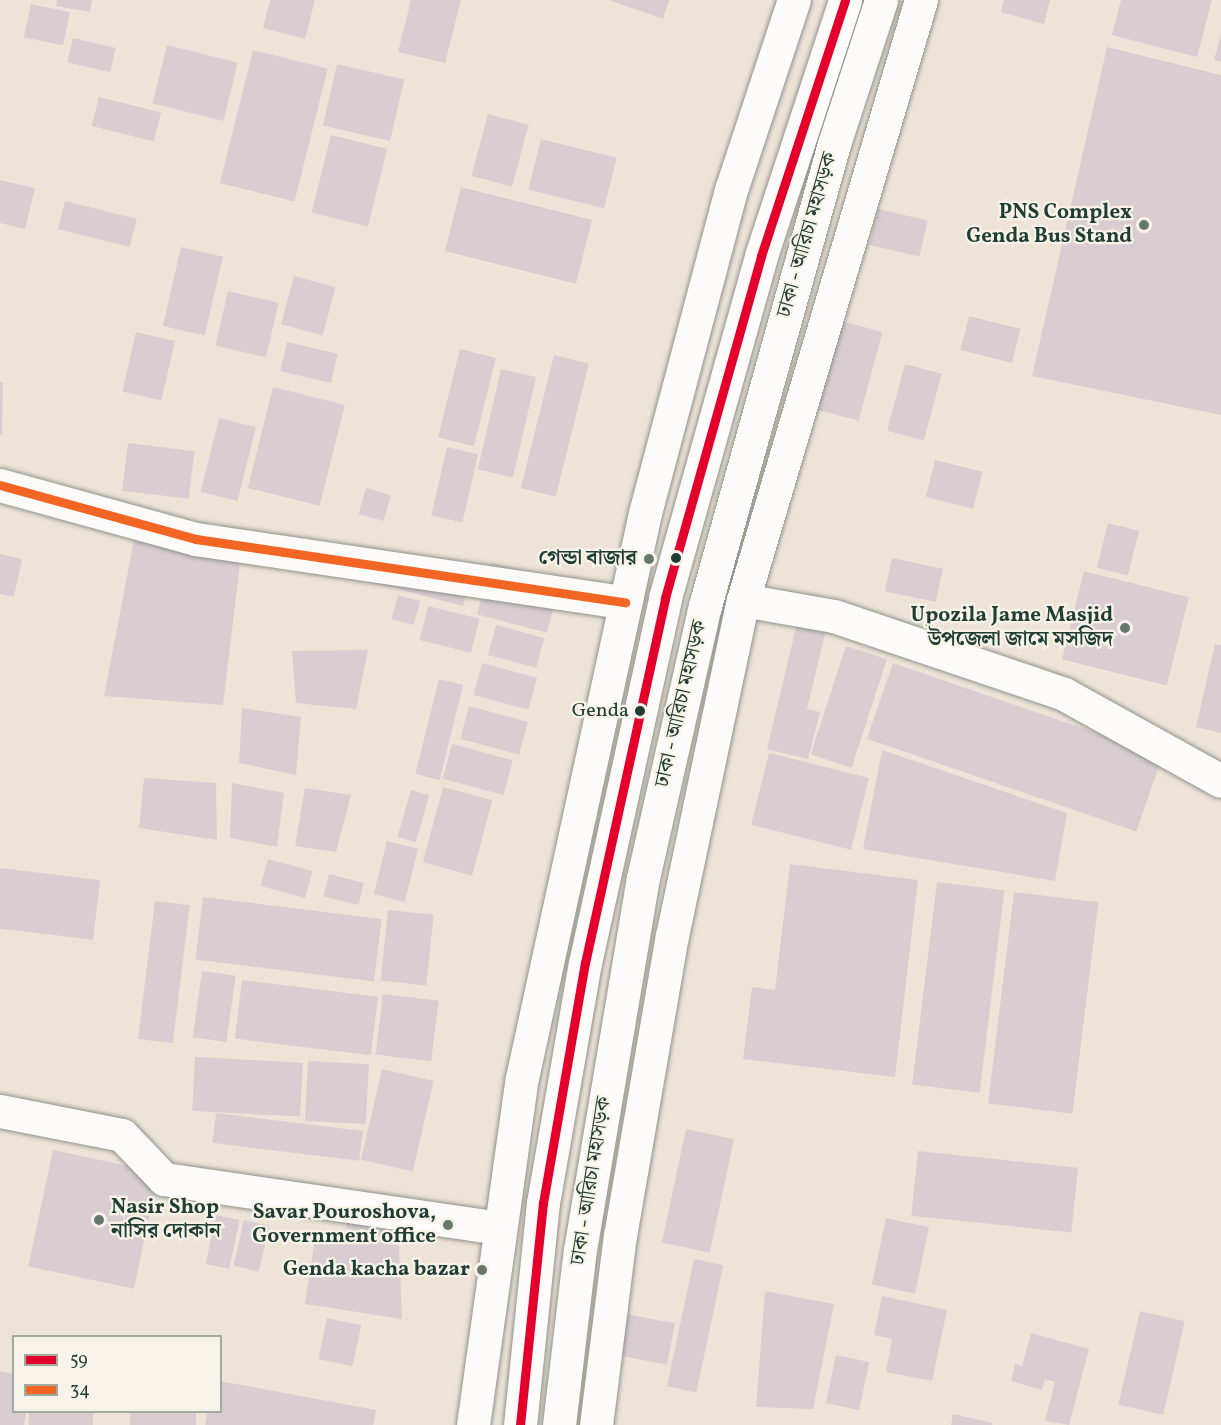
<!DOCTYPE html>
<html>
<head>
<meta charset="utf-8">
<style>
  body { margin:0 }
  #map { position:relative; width:1221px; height:1425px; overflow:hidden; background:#ede4d7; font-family:Vollkorn,"Noto Serif Bengali",serif }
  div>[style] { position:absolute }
  .building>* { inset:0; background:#d9cdd2; transform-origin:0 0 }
  .roads { filter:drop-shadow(0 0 2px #91928a) drop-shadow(0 0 2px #91928a) }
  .street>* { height:33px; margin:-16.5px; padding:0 16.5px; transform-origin:16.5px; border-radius:16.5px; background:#fcfbf9 }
  .highway>* { height:33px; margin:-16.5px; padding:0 16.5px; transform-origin:16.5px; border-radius:16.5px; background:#fcfbf9 }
  .bus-1>* { height:9px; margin:-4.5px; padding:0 4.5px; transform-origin:4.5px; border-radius:4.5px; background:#e4002b }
  .bus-2>* { height:9px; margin:-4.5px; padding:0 4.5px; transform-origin:4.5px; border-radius:4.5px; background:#f26522 }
  .dots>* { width:16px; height:16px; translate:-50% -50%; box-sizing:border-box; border:3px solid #f7f3e8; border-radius:50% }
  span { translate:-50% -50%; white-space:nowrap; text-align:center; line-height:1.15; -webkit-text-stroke:4.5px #f7f3e8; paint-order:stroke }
  .bus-label { font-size:20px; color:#1f3d34 }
  .right { translate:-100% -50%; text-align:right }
  .poi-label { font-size:21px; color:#1f3d34; font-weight:700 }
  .left { translate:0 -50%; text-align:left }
  .street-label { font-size:21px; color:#1f3d34 }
  .legend { position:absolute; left:12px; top:1335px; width:210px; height:78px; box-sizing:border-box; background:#f7f3e8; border:2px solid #a1aaa0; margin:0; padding:8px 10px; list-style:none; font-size:18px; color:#1f3d34 }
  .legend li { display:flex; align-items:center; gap:12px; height:30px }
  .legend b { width:30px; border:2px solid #a1aaa0 }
</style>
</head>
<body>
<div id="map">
  <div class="building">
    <div style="clip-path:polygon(57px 0,92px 0,90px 12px,56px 6px)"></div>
    <div style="clip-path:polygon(270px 0,315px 0,305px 39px,263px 28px)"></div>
    <div style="clip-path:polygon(411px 0,461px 0,445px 63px,398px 52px)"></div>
    <div style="clip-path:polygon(609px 0,669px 0,663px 19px)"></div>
    <div style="clip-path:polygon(1004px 0,1050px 0,1044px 24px,1001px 12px)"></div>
    <div style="clip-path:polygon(1121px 0,1212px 0,1197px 57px,1112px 35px)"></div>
    <div style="left:31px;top:4px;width:40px;height:34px;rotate:12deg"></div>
    <div style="clip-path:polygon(1221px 34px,1221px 62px,1214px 60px)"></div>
    <div style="left:73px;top:38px;width:44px;height:25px;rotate:13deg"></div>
    <div style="left:167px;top:45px;width:73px;height:60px;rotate:14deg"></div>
    <div style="clip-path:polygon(1107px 47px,1221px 75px,1221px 415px,1032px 376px)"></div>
    <div style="left:253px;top:50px;width:77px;height:137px;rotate:14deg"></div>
    <div style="left:337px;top:64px;width:69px;height:63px;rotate:13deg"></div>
    <div style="left:99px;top:97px;width:64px;height:30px;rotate:14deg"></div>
    <div style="left:488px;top:114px;width:42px;height:64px;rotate:15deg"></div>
    <div style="left:331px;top:135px;width:58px;height:80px;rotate:14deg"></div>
    <div style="left:541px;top:139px;width:78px;height:52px;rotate:14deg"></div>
    <div style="clip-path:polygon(0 180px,35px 188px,25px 229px,0 223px)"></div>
    <div style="left:461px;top:187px;width:135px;height:66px;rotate:14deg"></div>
    <div style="left:65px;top:201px;width:74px;height:29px;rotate:14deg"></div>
    <div style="left:878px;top:209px;width:51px;height:37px;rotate:13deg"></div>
    <div style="left:181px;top:247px;width:43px;height:81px;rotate:13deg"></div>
    <div style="left:294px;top:276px;width:43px;height:50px;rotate:15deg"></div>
    <div style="left:228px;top:291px;width:52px;height:56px;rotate:13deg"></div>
    <div style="left:969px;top:316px;width:53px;height:35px;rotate:14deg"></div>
    <div style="left:838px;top:320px;width:46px;height:92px;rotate:15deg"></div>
    <div style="left:136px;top:332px;width:40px;height:61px;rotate:13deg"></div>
    <div style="left:287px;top:342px;width:52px;height:30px;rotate:13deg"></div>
    <div style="left:460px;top:349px;width:37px;height:91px;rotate:14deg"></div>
    <div style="left:554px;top:355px;width:36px;height:137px;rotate:14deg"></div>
    <div style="left:905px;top:364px;width:38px;height:69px;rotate:15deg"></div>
    <div style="left:501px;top:369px;width:36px;height:103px;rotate:13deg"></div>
    <div style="clip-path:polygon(0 382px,3px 383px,2px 435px,0 435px)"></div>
    <div style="left:273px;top:387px;width:74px;height:104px;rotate:14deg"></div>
    <div style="left:219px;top:418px;width:38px;height:76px;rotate:14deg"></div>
    <div style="left:128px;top:443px;width:67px;height:48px;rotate:7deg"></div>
    <div style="left:447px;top:447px;width:32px;height:70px;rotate:13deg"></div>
    <div style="left:935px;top:460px;width:49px;height:38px;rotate:14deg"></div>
    <div style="left:366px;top:488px;width:26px;height:27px;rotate:16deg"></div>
    <div style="left:1108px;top:523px;width:32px;height:46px;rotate:14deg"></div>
    <div style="clip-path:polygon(135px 535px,240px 564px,223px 705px,104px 696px)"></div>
    <div style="clip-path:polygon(0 554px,22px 559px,14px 597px,0 594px)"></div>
    <div style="left:892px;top:558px;width:52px;height:34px;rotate:12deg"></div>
    <div style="left:491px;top:562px;width:72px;height:54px;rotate:15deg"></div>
    <div style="left:1084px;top:571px;width:108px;height:91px;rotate:14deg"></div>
    <div style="clip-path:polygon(470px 579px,463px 606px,363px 580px)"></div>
    <div style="left:398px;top:595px;width:23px;height:25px;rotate:15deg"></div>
    <div style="left:428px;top:606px;width:53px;height:35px;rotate:14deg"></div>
    <div style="clip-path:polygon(798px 619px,827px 626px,807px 709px,820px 712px,808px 759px,767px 749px)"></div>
    <div style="left:496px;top:625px;width:50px;height:31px;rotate:15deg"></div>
    <div style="clip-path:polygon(1215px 644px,1221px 645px,1221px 733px,1196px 727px)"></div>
    <div style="left:846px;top:646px;width:43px;height:114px;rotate:18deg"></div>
    <div style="clip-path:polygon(368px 650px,356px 709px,296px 703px,292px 651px)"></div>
    <div style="left:482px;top:663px;width:57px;height:33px;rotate:15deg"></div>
    <div style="left:893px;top:663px;width:285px;height:80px;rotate:19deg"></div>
    <div style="left:439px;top:679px;width:25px;height:98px;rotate:14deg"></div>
    <div style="left:469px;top:706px;width:61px;height:34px;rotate:15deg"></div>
    <div style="clip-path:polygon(242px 708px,301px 717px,296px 775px,239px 763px)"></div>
    <div style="left:452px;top:744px;width:63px;height:36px;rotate:15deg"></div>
    <div style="clip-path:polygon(882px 750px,1067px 813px,1055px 881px,863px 849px)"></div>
    <div style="left:769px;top:753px;width:103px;height:74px;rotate:14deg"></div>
    <div style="clip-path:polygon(144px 778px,216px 783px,217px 840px,139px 828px)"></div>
    <div style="clip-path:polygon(232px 783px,284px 793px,277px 847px,230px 838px)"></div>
    <div style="left:443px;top:787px;width:51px;height:78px;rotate:15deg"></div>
    <div style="clip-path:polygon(305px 788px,351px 795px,336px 852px,295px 846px)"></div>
    <div style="left:411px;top:790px;width:19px;height:49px;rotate:16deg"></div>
    <div style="left:387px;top:841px;width:32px;height:55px;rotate:14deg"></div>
    <div style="left:268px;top:859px;width:46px;height:28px;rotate:15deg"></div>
    <div style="clip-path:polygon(790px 864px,918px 880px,895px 1077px,743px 1059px,752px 987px,775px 990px)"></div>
    <div style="left:0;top:868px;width:101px;height:60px;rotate:7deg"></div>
    <div style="left:329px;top:874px;width:36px;height:23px;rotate:14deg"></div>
    <div style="left:937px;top:882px;width:68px;height:204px;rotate:7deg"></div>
    <div style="left:1014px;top:892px;width:85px;height:213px;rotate:7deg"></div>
    <div style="left:203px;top:897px;width:180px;height:63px;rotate:7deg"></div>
    <div style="left:155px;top:901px;width:35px;height:139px;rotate:7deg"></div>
    <div style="left:388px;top:910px;width:46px;height:71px;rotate:6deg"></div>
    <div style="left:202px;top:971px;width:34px;height:67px;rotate:8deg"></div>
    <div style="left:242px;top:980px;width:137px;height:59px;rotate:7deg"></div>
    <div style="left:383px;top:994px;width:56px;height:61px;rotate:7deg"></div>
    <div style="left:195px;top:1057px;width:108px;height:54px;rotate:3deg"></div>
    <div style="left:308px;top:1061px;width:61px;height:60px;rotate:3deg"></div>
    <div style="left:382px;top:1069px;width:53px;height:93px;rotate:13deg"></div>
    <div style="left:216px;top:1113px;width:148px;height:30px;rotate:7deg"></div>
    <div style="left:686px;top:1129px;width:49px;height:116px;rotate:12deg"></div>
    <div style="left:53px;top:1150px;width:108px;height:119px;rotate:12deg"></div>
    <div style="left:918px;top:1151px;width:161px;height:65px;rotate:6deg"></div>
    <div style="left:353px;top:1196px;width:58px;height:33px;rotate:13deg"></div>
    <div style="left:216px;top:1215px;width:24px;height:50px;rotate:12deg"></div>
    <div style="left:886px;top:1218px;width:44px;height:68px;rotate:12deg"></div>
    <div style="left:244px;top:1220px;width:26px;height:47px;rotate:13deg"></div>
    <div style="clip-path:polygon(316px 1231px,399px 1245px,402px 1319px,305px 1304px)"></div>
    <div style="left:694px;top:1259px;width:30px;height:130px;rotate:12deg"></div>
    <div style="clip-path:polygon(765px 1291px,834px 1304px,813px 1409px,756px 1407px)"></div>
    <div style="clip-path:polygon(882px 1296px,947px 1310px,932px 1381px,886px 1372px,892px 1339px,874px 1335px)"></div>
    <div style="left:1140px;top:1311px;width:46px;height:96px;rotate:13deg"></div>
    <div style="left:616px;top:1312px;width:60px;height:42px;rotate:11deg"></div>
    <div style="left:327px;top:1318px;width:35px;height:42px;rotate:12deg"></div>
    <div style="clip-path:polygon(1031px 1333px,1089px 1349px,1069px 1425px,1045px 1421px,1055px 1382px,1045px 1379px,1042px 1390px,1011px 1381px,1015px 1364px,1022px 1366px)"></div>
    <div style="left:836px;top:1355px;width:34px;height:49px;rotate:12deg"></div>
    <div style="clip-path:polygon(0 1371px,14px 1374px,14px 1412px,26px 1412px,24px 1425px,0 1425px)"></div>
    <div style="clip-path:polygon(220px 1381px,376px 1410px,373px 1425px,205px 1425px,207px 1412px,220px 1412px)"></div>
    <div style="left:29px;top:1412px;width:64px;height:13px"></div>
    <div style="left:130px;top:1412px;width:66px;height:13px"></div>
    <div style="clip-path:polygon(953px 1414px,993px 1423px,992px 1425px,951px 1425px)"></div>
  </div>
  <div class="roads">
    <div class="street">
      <div style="left:0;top:485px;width:203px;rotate:15.4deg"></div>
      <div style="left:196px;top:539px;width:434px;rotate:8.4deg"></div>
      <div style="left:743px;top:600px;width:92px;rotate:10deg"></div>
      <div style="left:834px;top:616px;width:243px;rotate:18.7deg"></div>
      <div style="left:1064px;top:694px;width:179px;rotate:29deg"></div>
      <div style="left:0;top:1111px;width:124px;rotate:11.1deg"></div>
      <div style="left:122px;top:1135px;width:61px;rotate:46.3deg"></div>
      <div style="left:164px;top:1179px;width:339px;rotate:8.3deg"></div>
    </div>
    <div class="highway">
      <div style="left:473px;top:1425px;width:350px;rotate:-82deg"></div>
      <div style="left:522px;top:1078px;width:578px;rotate:-77.72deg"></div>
      <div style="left:645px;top:513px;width:337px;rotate:-75.1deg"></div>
      <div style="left:732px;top:187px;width:197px;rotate:-71.7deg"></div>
      <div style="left:520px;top:1425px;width:223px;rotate:-84.1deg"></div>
      <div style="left:543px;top:1203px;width:244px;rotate:-80.1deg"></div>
      <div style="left:585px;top:963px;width:374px;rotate:-77.6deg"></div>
      <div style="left:665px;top:598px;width:355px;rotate:-74.3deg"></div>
      <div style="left:761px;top:256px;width:269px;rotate:-71.8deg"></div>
      <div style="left:559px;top:1425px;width:176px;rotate:-83.2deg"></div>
      <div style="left:580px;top:1250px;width:377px;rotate:-80.4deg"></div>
      <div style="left:643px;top:878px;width:279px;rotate:-77.2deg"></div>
      <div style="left:705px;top:606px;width:480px;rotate:-74.4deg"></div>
      <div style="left:834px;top:144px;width:151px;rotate:-71.9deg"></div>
      <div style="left:596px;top:1425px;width:191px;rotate:-82.8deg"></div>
      <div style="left:620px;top:1236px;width:304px;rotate:-80.2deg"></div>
      <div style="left:672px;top:936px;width:343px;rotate:-78.1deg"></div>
      <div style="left:743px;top:600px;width:626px;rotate:-73.48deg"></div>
    </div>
  </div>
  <div class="bus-1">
    <div style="left:520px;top:1425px;width:223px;rotate:-84.1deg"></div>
    <div style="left:543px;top:1203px;width:244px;rotate:-80.1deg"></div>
    <div style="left:585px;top:963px;width:374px;rotate:-77.6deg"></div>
    <div style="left:665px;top:598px;width:355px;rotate:-74.3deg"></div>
    <div style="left:761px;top:256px;width:269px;rotate:-71.8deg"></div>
  </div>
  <div class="bus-2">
    <div style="left:0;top:485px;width:203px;rotate:15.4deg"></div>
    <div style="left:196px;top:539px;width:434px;rotate:8.4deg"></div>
  </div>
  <div class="dots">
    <div style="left:1144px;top:225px;background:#67776d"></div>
    <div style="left:676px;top:558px;background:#1f3d34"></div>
    <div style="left:649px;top:559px;background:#67776d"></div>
    <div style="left:1125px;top:628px;background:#67776d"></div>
    <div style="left:640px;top:711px;background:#1f3d34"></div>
    <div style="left:99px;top:1220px;background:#67776d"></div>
    <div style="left:448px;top:1225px;background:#67776d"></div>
    <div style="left:482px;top:1270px;background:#67776d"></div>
  </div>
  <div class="bus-label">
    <span class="right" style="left:629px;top:711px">Genda</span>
  </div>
  <div class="poi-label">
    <span class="right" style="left:1132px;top:225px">PNS Complex<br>Genda Bus Stand</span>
    <span class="right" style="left:637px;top:559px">গেন্ডা বাজার</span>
    <span class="right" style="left:1113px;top:628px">Upozila Jame Masjid<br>উপজেলা জামে মসজিদ</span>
    <span class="left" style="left:111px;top:1220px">Nasir Shop<br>নাসির দোকান</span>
    <span class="right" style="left:436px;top:1225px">Savar Pouroshova,<br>Government office</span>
    <span class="right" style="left:470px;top:1270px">Genda kacha bazar</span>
  </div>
  <div class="street-label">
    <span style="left:808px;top:235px;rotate:-74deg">ঢাকা - আরিচা মহাসড়ক</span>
    <span style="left:682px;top:704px;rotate:-77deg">ঢাকা - আরিচা মহাসড়ক</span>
    <span style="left:592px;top:1181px;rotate:-81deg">ঢাকা - আরিচা মহাসড়ক</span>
  </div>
  <ul class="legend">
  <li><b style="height:8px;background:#e4002b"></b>59</li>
  <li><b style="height:8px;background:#f26522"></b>34</li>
  </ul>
</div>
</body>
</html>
